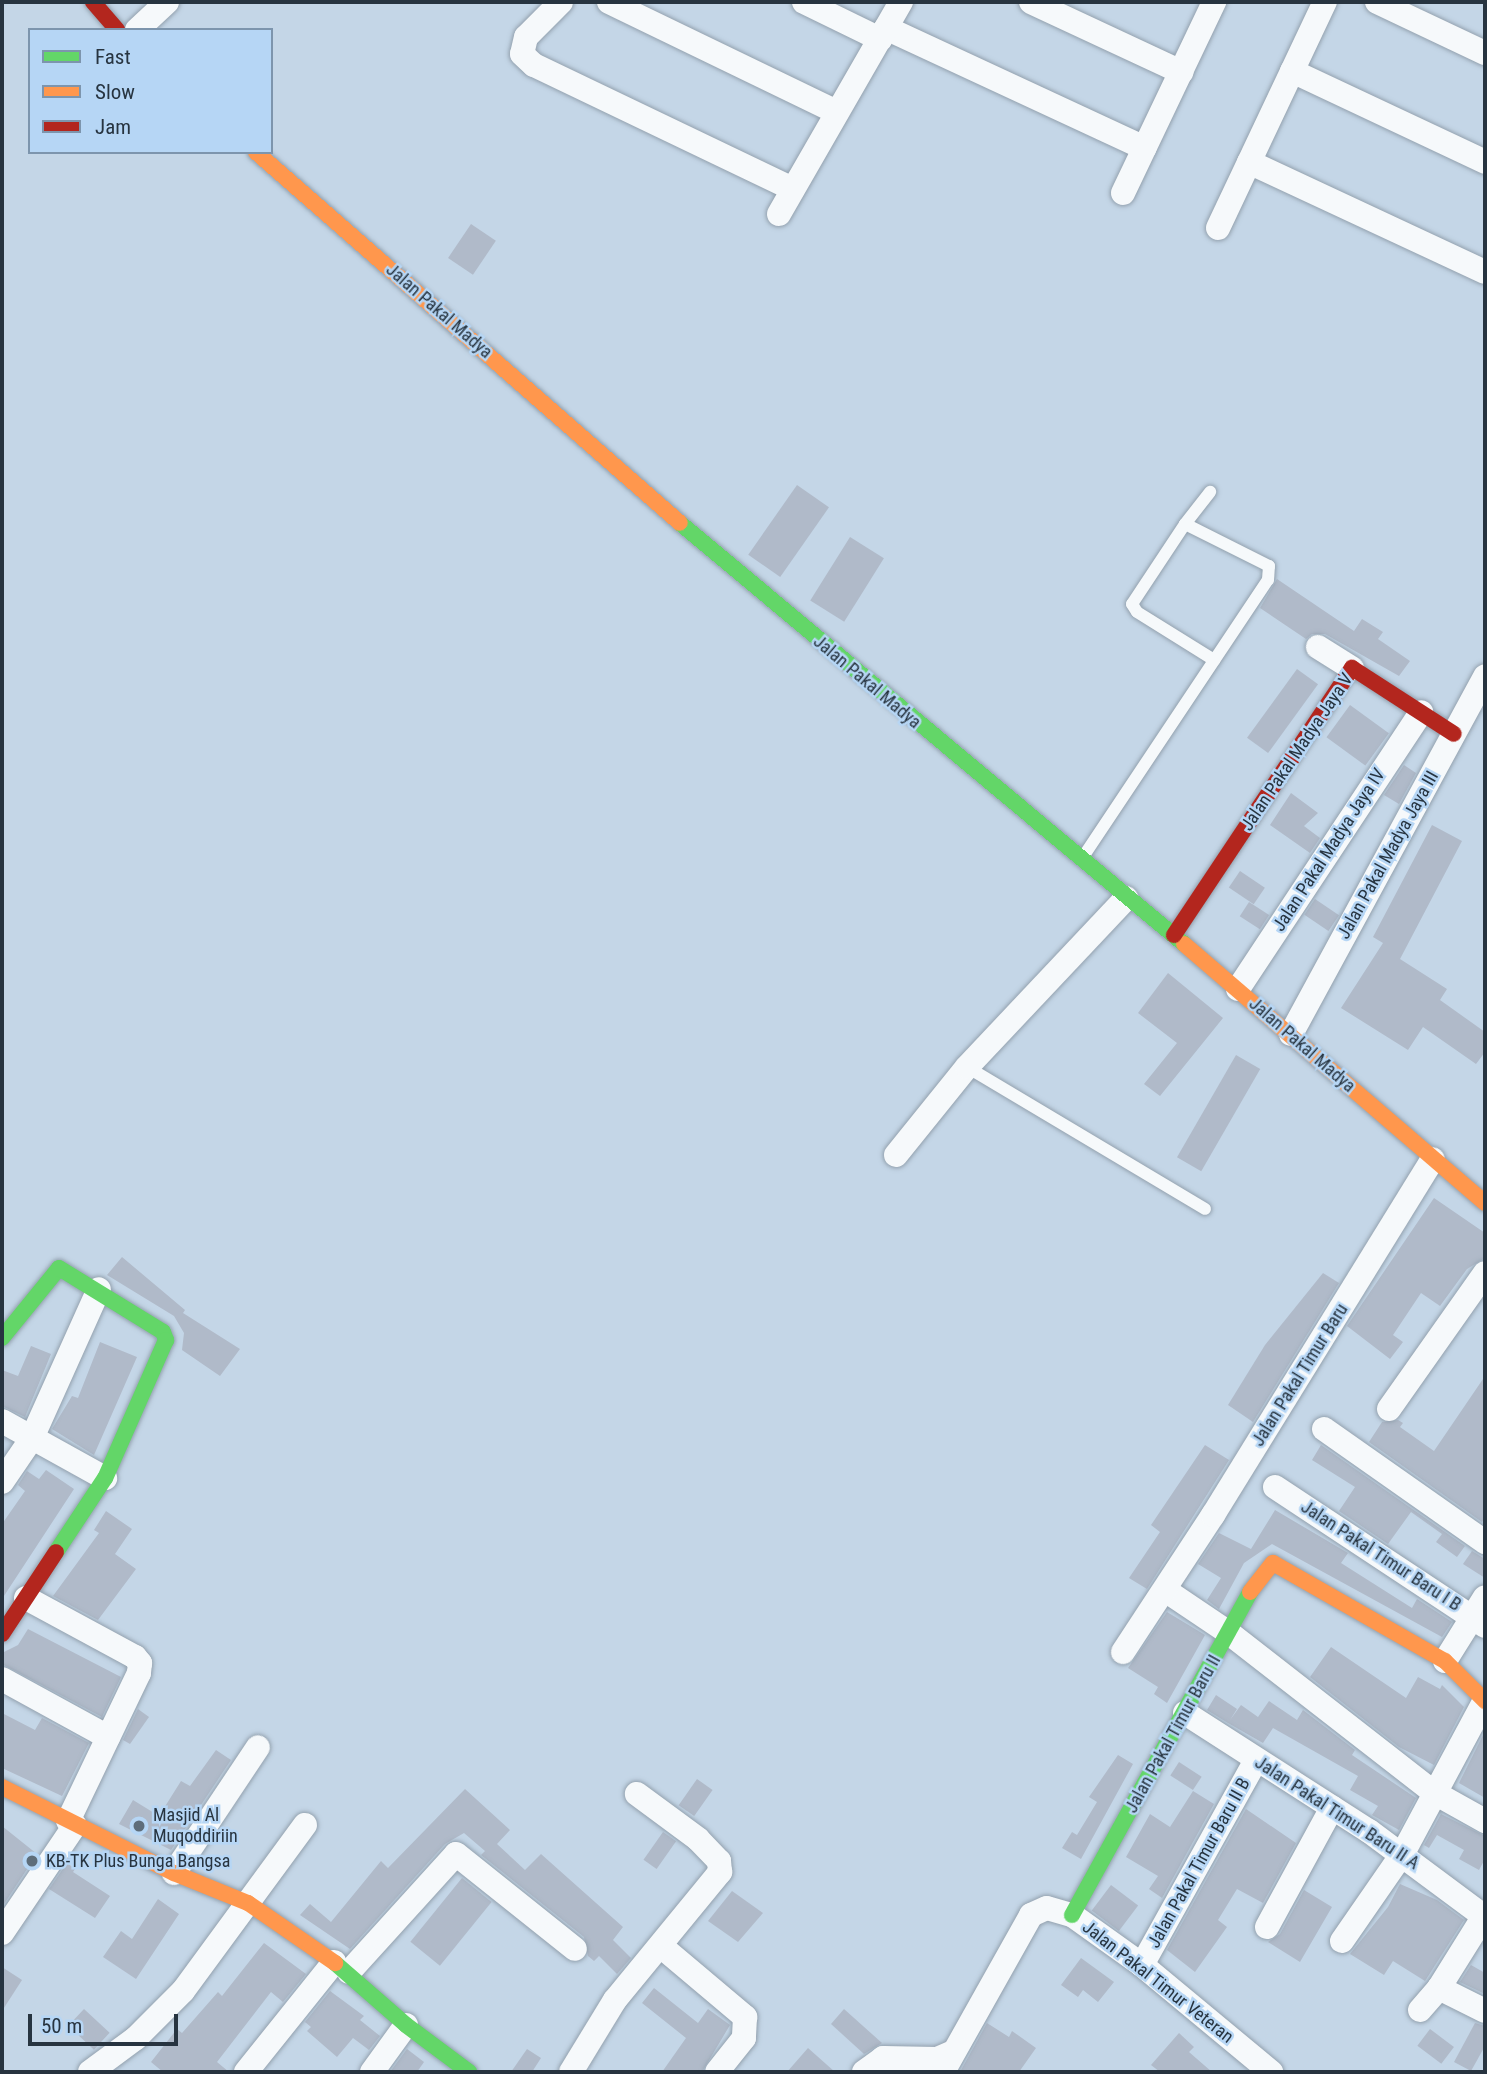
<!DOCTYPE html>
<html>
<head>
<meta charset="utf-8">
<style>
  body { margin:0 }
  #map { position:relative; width:1487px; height:2074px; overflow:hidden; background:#c4d6e7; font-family:"Roboto Condensed",sans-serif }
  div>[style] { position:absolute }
  .building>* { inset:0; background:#b0bac9; transform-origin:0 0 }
  .roads { filter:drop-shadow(0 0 2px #93a1ae) drop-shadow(0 0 2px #93a1ae) }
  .lane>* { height:12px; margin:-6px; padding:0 6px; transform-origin:6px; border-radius:6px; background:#f6f9fb }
  .street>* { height:24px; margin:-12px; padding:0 12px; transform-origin:12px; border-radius:12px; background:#f6f9fb }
  .fast>* { height:16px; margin:-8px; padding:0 8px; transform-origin:8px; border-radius:8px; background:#63d668 }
  .slow>* { height:16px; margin:-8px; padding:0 8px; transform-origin:8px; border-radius:8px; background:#ff974d }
  .jam>* { height:16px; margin:-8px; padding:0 8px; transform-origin:8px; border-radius:8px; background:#b3261e }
  .dots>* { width:19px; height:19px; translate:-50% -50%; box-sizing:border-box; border:4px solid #b6d6f5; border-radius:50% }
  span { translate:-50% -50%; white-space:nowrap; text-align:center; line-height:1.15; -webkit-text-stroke:5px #b6d6f5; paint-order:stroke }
  .street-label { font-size:18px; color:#273440 }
  .poi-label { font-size:18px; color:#273440 }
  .left { translate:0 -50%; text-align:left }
  .frame { position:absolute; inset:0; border:4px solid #273440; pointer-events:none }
  .legend { position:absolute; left:28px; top:28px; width:245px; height:126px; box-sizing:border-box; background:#b6d6f5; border:2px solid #7d95ad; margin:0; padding:9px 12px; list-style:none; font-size:21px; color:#273440 }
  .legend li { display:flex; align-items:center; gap:14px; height:35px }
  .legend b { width:35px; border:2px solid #7d95ad }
  .scale { position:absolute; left:28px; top:2014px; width:150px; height:32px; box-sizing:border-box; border:4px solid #273440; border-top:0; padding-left:9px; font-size:21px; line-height:24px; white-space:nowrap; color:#273440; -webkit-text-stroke:5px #b6d6f5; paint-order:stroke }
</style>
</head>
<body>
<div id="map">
  <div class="building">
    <div style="left:471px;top:224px;width:30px;height:41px;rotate:34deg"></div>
    <div style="left:797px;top:485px;width:39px;height:85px;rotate:35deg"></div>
    <div style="left:850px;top:537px;width:40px;height:75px;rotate:32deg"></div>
    <div style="clip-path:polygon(1277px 579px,1354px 631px,1362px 619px,1383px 632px,1378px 639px,1410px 661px,1399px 676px,1325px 634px,1312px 634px,1306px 639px,1260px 608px)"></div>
    <div style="left:1297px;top:669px;width:26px;height:85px;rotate:36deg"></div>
    <div style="left:1350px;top:705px;width:48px;height:40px;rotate:36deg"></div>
    <div style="clip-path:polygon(1404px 765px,1416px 773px,1399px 804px,1384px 795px)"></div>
    <div style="clip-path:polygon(1291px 793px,1318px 813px,1304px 826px,1320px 838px,1310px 853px,1270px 825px)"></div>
    <div style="clip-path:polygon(1432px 825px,1462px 841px,1400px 959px,1447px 989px,1440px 1000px,1485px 1032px,1485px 1052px,1476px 1064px,1423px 1027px,1408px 1050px,1341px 1008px,1383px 943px,1373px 937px)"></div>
    <div style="left:1240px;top:871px;width:30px;height:20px;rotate:34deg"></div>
    <div style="left:1315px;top:899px;width:29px;height:19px;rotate:34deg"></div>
    <div style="left:1249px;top:902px;width:24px;height:17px;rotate:33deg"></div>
    <div style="clip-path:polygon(1168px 973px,1223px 1018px,1160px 1096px,1144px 1084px,1177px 1043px,1138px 1013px)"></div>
    <div style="left:1236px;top:1055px;width:28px;height:118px;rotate:30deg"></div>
    <div style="clip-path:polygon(1434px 1198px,1485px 1233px,1485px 1258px,1467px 1269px,1440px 1306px,1421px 1293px,1393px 1335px,1403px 1342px,1390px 1359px,1347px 1326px)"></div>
    <div style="clip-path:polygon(122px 1257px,185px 1310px,183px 1313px,240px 1349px,220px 1376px,182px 1350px,184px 1333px,174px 1316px,107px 1275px)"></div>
    <div style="clip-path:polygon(1323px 1273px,1339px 1283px,1253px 1422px,1228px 1405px,1265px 1345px)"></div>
    <div style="clip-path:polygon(100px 1342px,137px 1357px,94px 1455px,52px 1429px,72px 1396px,78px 1398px)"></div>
    <div style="clip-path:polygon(31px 1346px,51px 1354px,25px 1417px,2px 1406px,2px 1370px,18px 1376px)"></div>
    <div style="clip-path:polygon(1485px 1376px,1485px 1518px,1482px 1522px,1369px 1442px,1382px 1422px,1398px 1420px,1403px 1423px,1400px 1427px,1434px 1451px)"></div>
    <div style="clip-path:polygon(1205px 1445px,1229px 1460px,1147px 1589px,1129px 1578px,1160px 1532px,1151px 1525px)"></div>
    <div style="clip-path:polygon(1321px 1445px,1465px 1546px,1457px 1557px,1436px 1542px,1442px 1534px,1411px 1512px,1388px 1544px,1339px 1511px,1355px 1487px,1312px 1460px)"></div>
    <div style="clip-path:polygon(46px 1470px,74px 1489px,2px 1599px,2px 1524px,25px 1491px,18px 1485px,27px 1471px,39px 1479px)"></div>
    <div style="clip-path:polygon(1275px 1510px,1348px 1553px,1341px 1563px,1412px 1608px,1417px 1599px,1452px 1622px,1442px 1637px,1272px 1544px,1244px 1563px,1219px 1609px,1207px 1600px,1221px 1578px,1198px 1564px,1219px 1533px,1251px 1549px)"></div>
    <div style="clip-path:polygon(106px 1511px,132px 1529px,115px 1554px,136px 1569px,98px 1620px,53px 1596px,99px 1533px,94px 1530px)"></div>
    <div style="clip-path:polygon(1472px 1551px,1485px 1559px,1485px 1578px,1463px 1564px)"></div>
    <div style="clip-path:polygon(1167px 1612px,1205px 1635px,1167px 1703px,1154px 1694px,1158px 1687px,1128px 1668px)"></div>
    <div style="clip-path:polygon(28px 1629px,121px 1677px,102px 1717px,2px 1664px,2px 1653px,18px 1645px)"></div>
    <div style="clip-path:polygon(1331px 1647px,1406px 1698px,1418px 1677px,1440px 1689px,1442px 1685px,1464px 1707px,1434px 1765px,1399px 1747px,1310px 1677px)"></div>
    <div style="clip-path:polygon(1216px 1695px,1237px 1709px,1230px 1720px,1241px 1705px,1258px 1717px,1269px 1701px,1297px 1720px,1303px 1710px,1355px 1750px,1352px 1755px,1416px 1798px,1399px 1830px,1372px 1815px,1378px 1806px,1350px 1790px,1358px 1776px,1273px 1728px,1263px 1743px,1228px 1723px,1207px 1710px)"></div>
    <div style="clip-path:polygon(138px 1709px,149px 1717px,130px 1744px,123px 1740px)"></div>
    <div style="clip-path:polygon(2px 1713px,35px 1730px,42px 1718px,89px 1743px,62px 1796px,2px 1768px)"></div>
    <div style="clip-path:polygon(1485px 1731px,1485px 1798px,1459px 1783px)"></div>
    <div style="clip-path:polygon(216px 1750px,231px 1760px,171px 1850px,119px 1824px,133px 1800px,159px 1816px,181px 1781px,190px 1786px)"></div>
    <div style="clip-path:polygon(1118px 1755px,1133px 1764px,1081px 1859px,1062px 1848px,1072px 1832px,1077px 1835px,1097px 1802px,1089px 1797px)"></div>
    <div style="left:1179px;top:1762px;width:27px;height:16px;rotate:33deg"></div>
    <div style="left:697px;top:1779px;width:19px;height:32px;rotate:35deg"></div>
    <div style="clip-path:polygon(465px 1789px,510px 1830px,497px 1844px,525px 1870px,541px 1854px,623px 1927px,613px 1940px,631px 1958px,617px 1974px,599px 1956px,594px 1961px,588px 1956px,584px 1937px,481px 1855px,485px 1851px,464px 1833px,445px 1844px,350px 1949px,300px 1915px,310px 1904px,331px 1922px,381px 1861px,388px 1868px)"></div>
    <div style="clip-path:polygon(1193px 1791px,1214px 1804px,1162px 1898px,1149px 1889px,1158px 1876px,1126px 1857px,1150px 1814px,1170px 1827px)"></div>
    <div style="clip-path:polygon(1246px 1809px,1296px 1843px,1263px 1903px,1237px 1889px,1218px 1920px,1227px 1927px,1195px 1972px,1167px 1950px)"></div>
    <div style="clip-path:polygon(1441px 1814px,1485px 1836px,1485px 1859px,1479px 1870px,1459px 1859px,1464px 1850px,1437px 1835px,1429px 1848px,1424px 1845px)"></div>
    <div style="clip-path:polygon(2px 1826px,37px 1854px,2px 1907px)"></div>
    <div style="left:663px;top:1832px;width:16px;height:34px;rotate:35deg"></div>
    <div style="clip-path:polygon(67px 1863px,75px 1869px,73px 1872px,110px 1896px,95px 1918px,49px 1889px)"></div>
    <div style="left:462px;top:1878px;width:38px;height:82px;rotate:39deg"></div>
    <div style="clip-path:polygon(1400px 1884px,1437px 1900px,1464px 1920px,1425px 1981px,1393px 1961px,1384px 1975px,1350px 1954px,1388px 1907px)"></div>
    <div style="left:1111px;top:1885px;width:34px;height:32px;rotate:37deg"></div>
    <div style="clip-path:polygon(1304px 1890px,1332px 1907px,1300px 1962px,1268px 1942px,1280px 1934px)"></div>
    <div style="clip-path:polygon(732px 1891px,763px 1913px,738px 1942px,708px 1921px)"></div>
    <div style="clip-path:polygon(158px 1899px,179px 1914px,136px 1979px,103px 1957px,121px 1931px,132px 1939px)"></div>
    <div style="clip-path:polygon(264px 1943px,306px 1974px,283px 2002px,271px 1992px,217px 2062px,229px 2072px,163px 2072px,151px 2062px,177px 2029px,182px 2033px,218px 1992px,222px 1996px)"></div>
    <div style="clip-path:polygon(1081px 1958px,1114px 1982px,1098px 2002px,1083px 1990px,1078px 1997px,1061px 1985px)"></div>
    <div style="clip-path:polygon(1471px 1965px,1485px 1973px,1485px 1994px,1460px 1982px)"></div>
    <div style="clip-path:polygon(2px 1967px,22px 1980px,2px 2011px)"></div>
    <div style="clip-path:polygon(654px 1988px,698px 2023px,708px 2009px,730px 2025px,702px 2072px,662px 2072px,686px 2038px,642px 2003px)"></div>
    <div style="clip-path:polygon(330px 1991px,364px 2016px,360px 2020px,380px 2036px,369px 2050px,353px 2038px,337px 2057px,307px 2031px,311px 2027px,305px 2022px)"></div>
    <div style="left:84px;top:2009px;width:35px;height:23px;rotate:43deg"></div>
    <div style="clip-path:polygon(844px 2009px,882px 2043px,864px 2054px,831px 2024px)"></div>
    <div style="clip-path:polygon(987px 2023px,1009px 2037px,1012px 2031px,1036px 2048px,1019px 2072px,960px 2072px)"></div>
    <div style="clip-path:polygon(1475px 2023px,1485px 2026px,1485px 2046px,1471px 2071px,1454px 2062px)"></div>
    <div style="left:1430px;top:2029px;width:30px;height:21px;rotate:37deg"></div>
    <div style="clip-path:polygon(1179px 2033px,1194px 2047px,1189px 2052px,1212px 2072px,1160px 2072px,1151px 2065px)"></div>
    <div style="clip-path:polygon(808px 2048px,835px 2072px,787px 2072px)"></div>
    <div style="clip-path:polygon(407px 2049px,424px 2062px,417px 2072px,390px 2072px)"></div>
    <div style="clip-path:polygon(527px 2049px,541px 2058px,532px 2072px,511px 2072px)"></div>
  </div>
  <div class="roads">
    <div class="lane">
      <div style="left:1185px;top:524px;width:96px;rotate:123.5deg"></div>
      <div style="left:1132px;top:604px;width:9px;rotate:58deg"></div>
      <div style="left:1137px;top:612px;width:91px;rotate:31.9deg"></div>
      <div style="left:1083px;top:857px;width:333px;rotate:-56.3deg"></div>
      <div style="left:1268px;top:580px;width:14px;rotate:-86deg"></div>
      <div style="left:1269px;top:566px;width:94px;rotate:-153.4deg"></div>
      <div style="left:1185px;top:524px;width:41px;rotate:-52deg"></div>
      <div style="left:967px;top:1067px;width:277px;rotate:30.8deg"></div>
    </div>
    <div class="street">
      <div style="left:561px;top:2px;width:49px;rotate:135deg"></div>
      <div style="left:526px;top:37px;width:17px;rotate:103deg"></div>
      <div style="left:522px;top:54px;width:16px;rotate:43deg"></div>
      <div style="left:534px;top:65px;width:287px;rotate:25.6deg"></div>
      <div style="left:609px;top:2px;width:253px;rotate:25.8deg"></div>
      <div style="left:804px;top:2px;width:85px;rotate:26deg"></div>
      <div style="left:1031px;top:2px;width:166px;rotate:25deg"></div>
      <div style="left:1377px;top:2px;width:119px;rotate:25.3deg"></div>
      <div style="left:886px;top:28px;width:285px;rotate:24.9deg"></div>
      <div style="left:137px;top:30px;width:41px;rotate:-43deg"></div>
      <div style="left:1292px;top:71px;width:213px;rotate:25.2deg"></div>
      <div style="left:1249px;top:162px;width:260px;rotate:25deg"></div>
      <div style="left:1123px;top:193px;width:212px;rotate:-64.5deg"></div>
      <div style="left:779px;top:214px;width:245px;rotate:-60.1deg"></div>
      <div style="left:1218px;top:228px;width:250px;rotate:-64.7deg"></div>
      <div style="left:1318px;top:647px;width:40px;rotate:32deg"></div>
      <div style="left:1238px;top:989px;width:332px;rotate:-56.5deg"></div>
      <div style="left:1291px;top:1034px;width:407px;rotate:-61.5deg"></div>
      <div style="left:896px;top:1155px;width:113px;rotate:-51.1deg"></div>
      <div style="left:967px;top:1067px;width:232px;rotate:-46.7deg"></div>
      <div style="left:1389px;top:1409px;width:166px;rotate:-54.8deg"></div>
      <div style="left:2px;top:1421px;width:118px;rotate:29deg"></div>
      <div style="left:1324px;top:1429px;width:197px;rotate:35.1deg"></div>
      <div style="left:2px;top:1482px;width:53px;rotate:-55.7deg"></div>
      <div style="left:32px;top:1438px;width:163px;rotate:-65.8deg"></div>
      <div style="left:1275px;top:1487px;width:252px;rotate:33.5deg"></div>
      <div style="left:1165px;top:1590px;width:77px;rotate:33.9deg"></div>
      <div style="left:1229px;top:1633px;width:259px;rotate:37.9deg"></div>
      <div style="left:1433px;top:1792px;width:60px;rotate:29.1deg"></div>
      <div style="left:26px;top:1598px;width:124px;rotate:28.4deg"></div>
      <div style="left:135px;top:1657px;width:8px;rotate:50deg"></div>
      <div style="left:140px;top:1663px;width:10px;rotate:96deg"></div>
      <div style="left:139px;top:1673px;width:164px;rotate:115.6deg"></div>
      <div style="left:1123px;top:1652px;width:164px;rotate:-56.7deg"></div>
      <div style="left:1213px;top:1515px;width:418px;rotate:-58.3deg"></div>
      <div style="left:1445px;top:1661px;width:75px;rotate:-58deg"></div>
      <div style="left:2px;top:1679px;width:121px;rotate:28.7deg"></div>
      <div style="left:1185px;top:1713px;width:219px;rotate:32.7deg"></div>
      <div style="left:1369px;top:1831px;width:144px;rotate:36.6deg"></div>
      <div style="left:174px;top:1873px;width:151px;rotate:-56.3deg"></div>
      <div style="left:1267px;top:1927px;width:136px;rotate:-61.4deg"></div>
      <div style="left:2px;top:1933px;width:130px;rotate:-55.9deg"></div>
      <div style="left:1342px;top:1941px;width:107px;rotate:-55.3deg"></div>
      <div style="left:1403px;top:1853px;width:174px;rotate:-61.8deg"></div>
      <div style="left:662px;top:1947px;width:109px;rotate:40.1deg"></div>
      <div style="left:745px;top:2017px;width:21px;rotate:93deg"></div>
      <div style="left:744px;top:2038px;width:43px;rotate:128.5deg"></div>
      <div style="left:1142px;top:1965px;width:235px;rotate:-60.9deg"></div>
      <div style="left:349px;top:1972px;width:159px;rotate:-47.8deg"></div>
      <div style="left:456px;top:1854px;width:152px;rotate:38.6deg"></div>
      <div style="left:1439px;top:1988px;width:51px;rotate:26.6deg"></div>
      <div style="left:1420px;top:2010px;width:29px;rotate:-49deg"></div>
      <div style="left:1439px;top:1988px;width:85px;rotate:-58deg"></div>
      <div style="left:90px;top:2072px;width:57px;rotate:-36.5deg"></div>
      <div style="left:136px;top:2038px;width:66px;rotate:-45deg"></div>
      <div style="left:183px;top:1991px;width:206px;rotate:-53.7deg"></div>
      <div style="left:246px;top:2072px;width:141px;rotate:-51.3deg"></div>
      <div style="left:372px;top:2072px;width:58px;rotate:-54.1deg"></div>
      <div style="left:571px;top:2072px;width:84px;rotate:-58.6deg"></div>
      <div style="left:615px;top:2000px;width:166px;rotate:-50.6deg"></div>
      <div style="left:720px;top:1872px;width:11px;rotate:-95deg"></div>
      <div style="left:719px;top:1861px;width:30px;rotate:-134deg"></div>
      <div style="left:698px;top:1839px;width:76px;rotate:-143.6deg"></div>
      <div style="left:864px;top:2072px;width:24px;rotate:-36deg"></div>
      <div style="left:883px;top:2058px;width:54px;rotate:1.1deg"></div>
      <div style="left:937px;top:2059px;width:15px;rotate:-23deg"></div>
      <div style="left:943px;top:2072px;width:180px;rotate:-60.7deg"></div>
      <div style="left:1031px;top:1915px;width:17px;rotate:-24deg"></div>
      <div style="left:1047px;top:1908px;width:26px;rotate:16deg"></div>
      <div style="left:1072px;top:1915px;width:86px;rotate:35.5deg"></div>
      <div style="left:1142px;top:1965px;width:168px;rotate:39.7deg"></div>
    </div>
    <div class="fast">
      <div style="left:680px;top:523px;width:657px;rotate:39.87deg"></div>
      <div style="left:2px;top:1338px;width:90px;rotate:-50.8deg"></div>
      <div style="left:59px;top:1268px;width:122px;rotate:31.6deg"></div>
      <div style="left:163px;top:1332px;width:9px;rotate:69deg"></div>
      <div style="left:166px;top:1340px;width:151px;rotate:113.8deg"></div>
      <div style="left:105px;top:1478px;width:89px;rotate:123.5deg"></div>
      <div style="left:1072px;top:1915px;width:369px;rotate:-61.1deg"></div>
      <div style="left:335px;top:1963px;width:94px;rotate:41.1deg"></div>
      <div style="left:406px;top:2025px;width:79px;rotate:36.7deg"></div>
    </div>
    <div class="slow">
      <div style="left:256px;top:152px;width:563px;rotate:41.19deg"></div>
      <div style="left:1184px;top:944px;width:397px;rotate:40.7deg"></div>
      <div style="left:1250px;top:1592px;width:37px;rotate:-52deg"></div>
      <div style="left:1273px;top:1563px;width:198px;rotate:29.7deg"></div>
      <div style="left:1445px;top:1661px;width:57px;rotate:45deg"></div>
      <div style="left:2px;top:1787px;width:192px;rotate:26.6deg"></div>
      <div style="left:174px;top:1873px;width:80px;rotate:22.1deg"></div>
      <div style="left:248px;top:1903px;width:106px;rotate:34.6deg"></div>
    </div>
    <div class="jam">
      <div style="left:93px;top:2px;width:37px;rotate:49deg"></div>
      <div style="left:1174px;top:935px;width:321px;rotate:-56.3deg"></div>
      <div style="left:1352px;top:668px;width:121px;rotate:32.9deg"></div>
      <div style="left:2px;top:1634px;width:98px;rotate:-56.6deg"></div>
    </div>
  </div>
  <div class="dots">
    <div style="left:139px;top:1826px;background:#5e6d7a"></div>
    <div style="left:32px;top:1861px;background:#5e6d7a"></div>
  </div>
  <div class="street-label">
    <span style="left:439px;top:311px;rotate:41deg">Jalan Pakal Madya</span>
    <span style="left:867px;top:682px;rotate:40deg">Jalan Pakal Madya</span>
    <span style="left:1297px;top:752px;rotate:-56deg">Jalan Pakal Madya Jaya V</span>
    <span style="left:1329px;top:850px;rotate:-57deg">Jalan Pakal Madya Jaya IV</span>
    <span style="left:1388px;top:855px;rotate:-61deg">Jalan Pakal Madya Jaya III</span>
    <span style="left:1302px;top:1045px;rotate:41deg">Jalan Pakal Madya</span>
    <span style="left:1300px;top:1375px;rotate:-58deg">Jalan Pakal Timur Baru</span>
    <span style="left:1381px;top:1556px;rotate:33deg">Jalan Pakal Timur Baru I B</span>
    <span style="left:1173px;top:1734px;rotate:-61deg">Jalan Pakal Timur Baru II</span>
    <span style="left:1337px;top:1813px;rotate:33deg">Jalan Pakal Timur Baru II A</span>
    <span style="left:1199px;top:1863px;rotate:-61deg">Jalan Pakal Timur Baru II B</span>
    <span style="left:1158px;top:1982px;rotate:38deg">Jalan Pakal Timur Veteran</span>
  </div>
  <div class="poi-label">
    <span class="left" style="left:153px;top:1826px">Masjid Al<br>Muqoddiriin</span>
    <span class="left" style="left:46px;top:1861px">KB-TK Plus Bunga Bangsa</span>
  </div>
  <div class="frame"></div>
  <ul class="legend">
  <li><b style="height:9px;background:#63d668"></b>Fast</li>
  <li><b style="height:9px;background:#ff974d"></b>Slow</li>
  <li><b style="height:9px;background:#b3261e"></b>Jam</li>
  </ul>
  <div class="scale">50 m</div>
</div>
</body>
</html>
